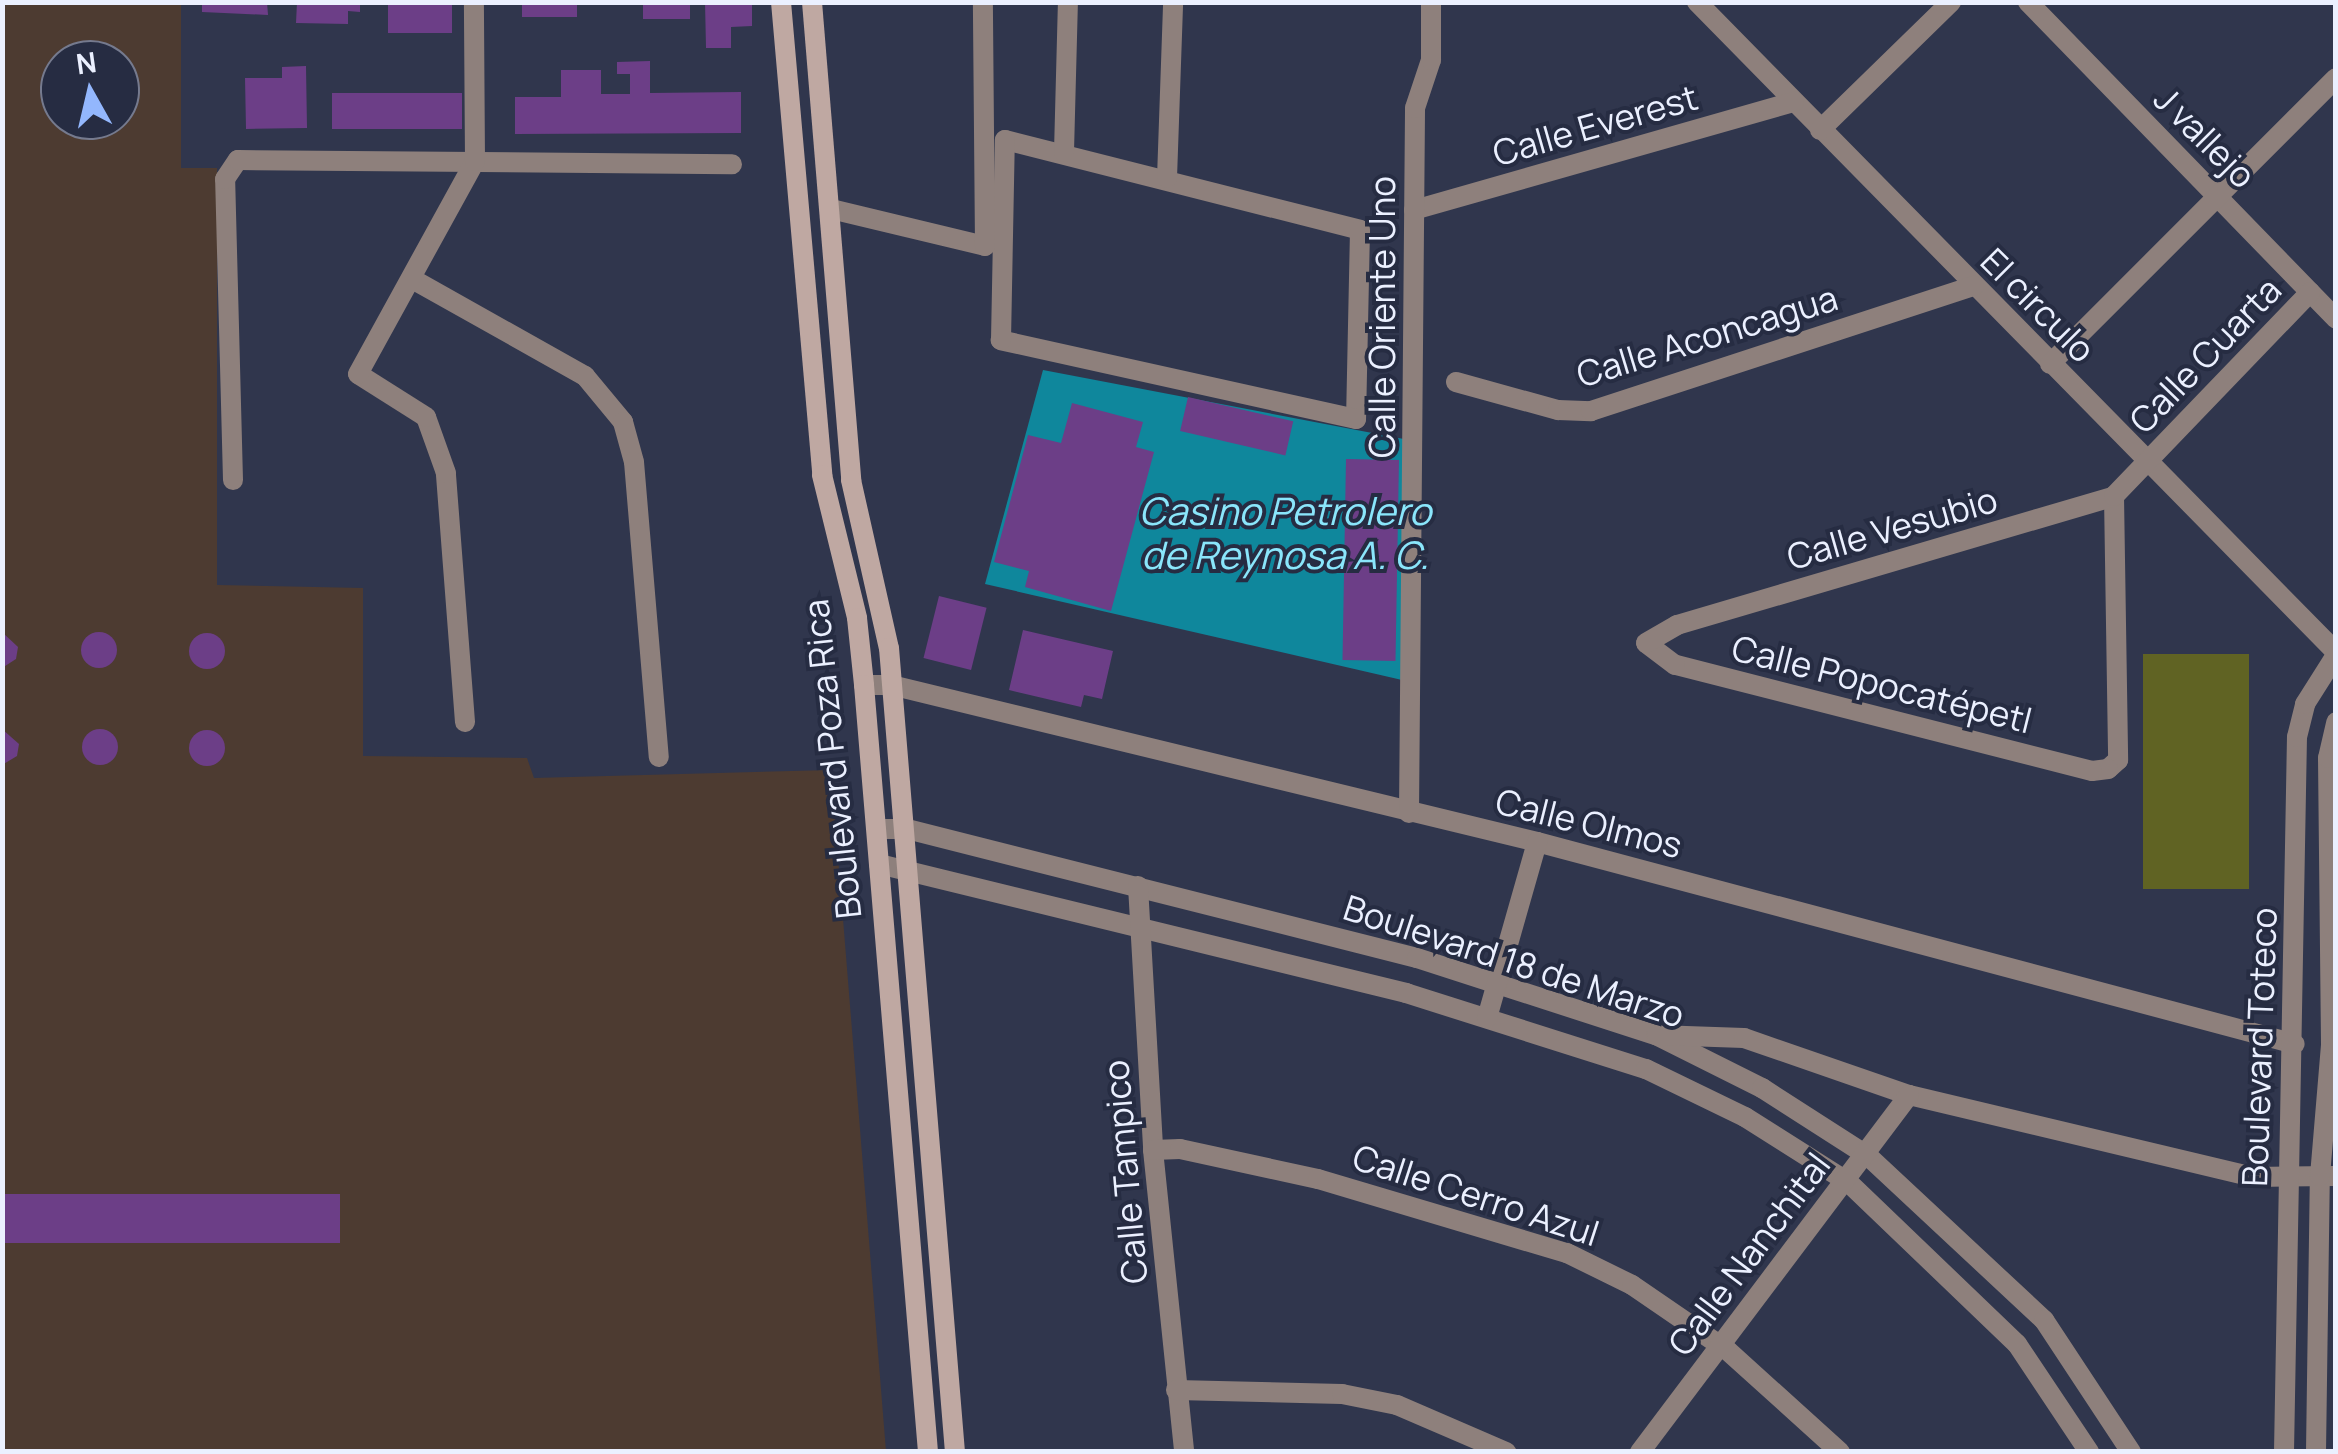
<!DOCTYPE html>
<html>
<head>
<meta charset="utf-8">
<style>
  body { margin:0 }
  #map { position:relative; width:2338px; height:1454px; overflow:hidden; background:#30364d; font-family:Manrope,sans-serif }
  div>[style] { position:absolute }
  .industrial>* { inset:0; background:#4d3b31 }
  .green>* { inset:0; background:#606323; transform-origin:0 0 }
  .water>* { inset:0; background:#0f879c }
  .building>* { inset:0; background:#6c3e87; transform-origin:0 0 }
  .round { border-radius:50% }
  .minor>* { height:20px; margin:-10px; padding:0 10px; transform-origin:10px; border-radius:10px; background:#8e807c }
  .tertiary>* { height:20px; margin:-10px; padding:0 10px; transform-origin:10px; border-radius:10px; background:#8e807c }
  .secondary>* { height:20px; margin:-10px; padding:0 10px; transform-origin:10px; border-radius:10px; background:#bfa8a2 }
  span { translate:-50% -50%; white-space:nowrap; text-align:center; line-height:1.15; -webkit-text-stroke:8px #262c42; paint-order:stroke }
  .street-label { font-size:35px; color:#ebf0ff }
  .water-label { font-size:38px; color:#8ae6fb; font-style:italic }
  .frame { position:absolute; inset:0; border:5px solid #ebf0ff; pointer-events:none }
  .north { position:absolute; left:40px; top:40px; width:100px; height:100px; box-sizing:border-box; background:#262c42; border:2px solid #757a8e; border-radius:50%; rotate:352deg; font-size:28px; font-weight:700; line-height:40px; text-align:center; color:#ebf0ff }
  .north::after { content:''; display:block; margin:auto; width:35px; height:45px; background:#93b7fd; clip-path:polygon(50% 0,100% 100%,50% 72%,0 100%) }
</style>
</head>
<body>
<div id="map">
  <div class="industrial">
    <div style="clip-path:polygon(evenodd,3px 3px,181px 3px,181px 168px,217px 168px,217px 585px,363px 588px,363px 756px,527px 758px,534px 778px,831px 770px,886px 1451px,3px 1452px,3px 3px,60px 60px,120px 60px,120px 120px,60px 120px,60px 60px)"></div>
  </div>
  <div class="green">
    <div style="left:2143px;top:654px;width:106px;height:235px"></div>
  </div>
  <div class="water">
    <div style="clip-path:polygon(1043px 370px,1409px 440px,1402px 680px,985px 584px)"></div>
  </div>
  <div class="building">
    <div style="clip-path:polygon(202px 2px,267px 2px,268px 15px,202px 12px)"></div>
    <div style="clip-path:polygon(297px 2px,360px 2px,360px 12px,348px 11px,348px 24px,296px 23px)"></div>
    <div style="left:388px;top:2px;width:64px;height:31px"></div>
    <div style="left:522px;top:2px;width:55px;height:15px"></div>
    <div style="left:643px;top:2px;width:47px;height:17px"></div>
    <div style="clip-path:polygon(705px 2px,752px 5px,752px 26px,731px 27px,731px 48px,706px 48px)"></div>
    <div style="clip-path:polygon(650px 61px,650px 93px,741px 92px,741px 133px,515px 134px,515px 97px,561px 97px,561px 70px,601px 70px,601px 94px,630px 94px,630px 74px,617px 74px,617px 62px)"></div>
    <div style="clip-path:polygon(306px 66px,307px 128px,246px 129px,245px 78px,282px 78px,282px 67px)"></div>
    <div style="left:462px;top:93px;width:36px;height:130px;rotate:90deg"></div>
    <div style="left:1188px;top:397px;width:108px;height:35px;rotate:13deg"></div>
    <div style="clip-path:polygon(1072px 403px,1143px 422px,1136px 447px,1154px 452px,1111px 611px,1025px 587px,1029px 571px,994px 562px,1028px 435px,1061px 443px)"></div>
    <div style="left:1346px;top:459px;width:53px;height:201px;rotate:1deg"></div>
    <div style="left:939px;top:596px;width:49px;height:64px;rotate:14deg"></div>
    <div style="clip-path:polygon(1023px 630px,1113px 651px,1102px 699px,1084px 695px,1081px 707px,1009px 690px)"></div>
    <div class="round" style="left:81px;top:632px;width:36px;height:36px"></div>
    <div style="clip-path:polygon(2px 632px,18px 647px,16px 659px,2px 668px)"></div>
    <div class="round" style="left:189px;top:633px;width:36px;height:36px"></div>
    <div class="round" style="left:82px;top:729px;width:36px;height:36px"></div>
    <div style="clip-path:polygon(2px 729px,19px 744px,17px 756px,2px 765px)"></div>
    <div class="round" style="left:189px;top:730px;width:36px;height:36px"></div>
    <div style="left:2px;top:1194px;width:338px;height:49px"></div>
  </div>
  <div class="minor">
    <div style="left:1697px;top:2px;width:911px;rotate:45.49deg"></div>
    <div style="left:2028px;top:2px;width:442px;rotate:45.8deg"></div>
    <div style="left:1820px;top:130px;width:183px;rotate:-44.3deg"></div>
    <div style="left:1005px;top:140px;width:366px;rotate:14.2deg"></div>
    <div style="left:1360px;top:230px;width:189px;rotate:91.2deg"></div>
    <div style="left:1356px;top:419px;width:364px;rotate:-167.5deg"></div>
    <div style="left:1001px;top:340px;width:200px;rotate:-88.9deg"></div>
    <div style="left:1064px;top:152px;width:150px;rotate:-88.5deg"></div>
    <div style="left:1167px;top:178px;width:176px;rotate:-88deg"></div>
    <div style="left:831px;top:209px;width:158px;rotate:13.5deg"></div>
    <div style="left:985px;top:246px;width:244px;rotate:-90.5deg"></div>
    <div style="left:1414px;top:210px;width:395px;rotate:-15.9deg"></div>
    <div style="left:414px;top:280px;width:196px;rotate:29.3deg"></div>
    <div style="left:585px;top:376px;width:60px;rotate:50.4deg"></div>
    <div style="left:623px;top:422px;width:41px;rotate:74.6deg"></div>
    <div style="left:634px;top:462px;width:296px;rotate:85.2deg"></div>
    <div style="left:2050px;top:364px;width:404px;rotate:-45deg"></div>
    <div style="left:1456px;top:382px;width:106px;rotate:15.4deg"></div>
    <div style="left:1558px;top:410px;width:33px;rotate:2deg"></div>
    <div style="left:1591px;top:411px;width:403px;rotate:-18.1deg"></div>
    <div style="left:233px;top:480px;width:301px;rotate:-91.5deg"></div>
    <div style="left:225px;top:179px;width:23px;rotate:-56deg"></div>
    <div style="left:238px;top:160px;width:494px;rotate:0.5deg"></div>
    <div style="left:2114px;top:496px;width:264px;rotate:89.1deg"></div>
    <div style="left:2118px;top:760px;width:13px;rotate:138deg"></div>
    <div style="left:2108px;top:769px;width:16px;rotate:173deg"></div>
    <div style="left:2092px;top:771px;width:430px;rotate:-165.7deg"></div>
    <div style="left:1675px;top:665px;width:36px;rotate:-143deg"></div>
    <div style="left:1646px;top:643px;width:36px;rotate:-30deg"></div>
    <div style="left:1677px;top:625px;width:456px;rotate:-16.4deg"></div>
    <div style="left:2114px;top:496px;width:283px;rotate:-46.1deg"></div>
    <div style="left:864px;top:685px;width:27px"></div>
    <div style="left:891px;top:685px;width:665px;rotate:13.66deg"></div>
    <div style="left:1537px;top:842px;width:784px;rotate:14.92deg"></div>
    <div style="left:465px;top:722px;width:250px;rotate:-94.4deg"></div>
    <div style="left:446px;top:473px;width:59px;rotate:-109.7deg"></div>
    <div style="left:426px;top:417px;width:80px;rotate:-147.7deg"></div>
    <div style="left:358px;top:374px;width:243px;rotate:-61.2deg"></div>
    <div style="left:475px;top:161px;width:159px;rotate:-90.4deg"></div>
    <div style="left:1409px;top:813px;width:705px;rotate:-89.51deg"></div>
    <div style="left:1415px;top:108px;width:51px;rotate:-71.6deg"></div>
    <div style="left:1431px;top:60px;width:58px;rotate:-90deg"></div>
    <div style="left:877px;top:829px;width:30px"></div>
    <div style="left:907px;top:829px;width:526px;rotate:14.19deg"></div>
    <div style="left:1417px;top:958px;width:251px;rotate:17.9deg"></div>
    <div style="left:1656px;top:1035px;width:119px;rotate:26.6deg"></div>
    <div style="left:1762px;top:1088px;width:126px;rotate:32.7deg"></div>
    <div style="left:1868px;top:1156px;width:241px;rotate:43deg"></div>
    <div style="left:2044px;top:1320px;width:158px;rotate:56.6deg"></div>
    <div style="left:879px;top:864px;width:543px;rotate:13.75deg"></div>
    <div style="left:1406px;top:993px;width:252px;rotate:17.6deg"></div>
    <div style="left:1646px;top:1069px;width:110px;rotate:25.9deg"></div>
    <div style="left:1745px;top:1117px;width:122px;rotate:32.3deg"></div>
    <div style="left:1848px;top:1182px;width:234px;rotate:43.8deg"></div>
    <div style="left:2017px;top:1344px;width:130px;rotate:56.3deg"></div>
    <div style="left:1138px;top:886px;width:264px;rotate:86.7deg"></div>
    <div style="left:1153px;top:1150px;width:304px;rotate:84.1deg"></div>
    <div style="left:1487px;top:1018px;width:183px;rotate:-74.1deg"></div>
    <div style="left:1657px;top:1035px;width:87px;rotate:2deg"></div>
    <div style="left:1744px;top:1038px;width:175px;rotate:19.1deg"></div>
    <div style="left:1909px;top:1095px;width:355px;rotate:13.4deg"></div>
    <div style="left:2254px;top:1177px;width:82px;rotate:-0.7deg"></div>
    <div style="left:1153px;top:1150px;width:27px;rotate:-2deg"></div>
    <div style="left:1180px;top:1149px;width:141px;rotate:12.3deg"></div>
    <div style="left:1318px;top:1179px;width:260px;rotate:16.6deg"></div>
    <div style="left:1567px;top:1253px;width:72px;rotate:26.2deg"></div>
    <div style="left:1632px;top:1285px;width:115px;rotate:34.4deg"></div>
    <div style="left:1727px;top:1350px;width:152px;rotate:42.1deg"></div>
    <div style="left:1176px;top:1390px;width:166px;rotate:1.4deg"></div>
    <div style="left:1342px;top:1394px;width:56px;rotate:11.3deg"></div>
    <div style="left:1397px;top:1405px;width:119px;rotate:23.3deg"></div>
    <div style="left:1640px;top:1452px;width:447px;rotate:-53deg"></div>
  </div>
  <div class="tertiary">
    <div style="left:2284px;top:1452px;width:715px;rotate:-88.96deg"></div>
    <div style="left:2297px;top:737px;width:34px;rotate:-76deg"></div>
    <div style="left:2305px;top:704px;width:58px;rotate:-57.7deg"></div>
    <div style="left:2316px;top:1452px;width:276px;rotate:-89.2deg"></div>
    <div style="left:2320px;top:1176px;width:132px;rotate:-85.2deg"></div>
    <div style="left:2331px;top:1044px;width:286px;rotate:-90.6deg"></div>
    <div style="left:2328px;top:758px;width:37px;rotate:-77deg"></div>
  </div>
  <div class="secondary">
    <div style="left:781px;top:2px;width:475px;rotate:85deg"></div>
    <div style="left:822px;top:475px;width:147px;rotate:76.2deg"></div>
    <div style="left:857px;top:618px;width:67px;rotate:84deg"></div>
    <div style="left:864px;top:685px;width:770px;rotate:85.23deg"></div>
    <div style="left:812px;top:2px;width:480px;rotate:85.3deg"></div>
    <div style="left:851px;top:480px;width:172px;rotate:77.3deg"></div>
    <div style="left:889px;top:648px;width:807px;rotate:85.31deg"></div>
  </div>
  <div class="street-label">
    <span style="left:1595px;top:125px;rotate:-16deg">Calle Everest</span>
    <span style="left:2205px;top:137px;rotate:45deg">J vallejo</span>
    <span style="left:2038px;top:305px;rotate:45deg">El circulo</span>
    <span style="left:1382px;top:317px;rotate:-90deg">Calle Oriente Uno</span>
    <span style="left:1707px;top:336px;rotate:-17deg">Calle Aconcagua</span>
    <span style="left:2205px;top:355px;rotate:-46deg">Calle Cuarta</span>
    <span style="left:1892px;top:528px;rotate:-16deg">Calle Vesubio</span>
    <span style="left:1882px;top:684px;rotate:14deg">Calle Popocatépetl</span>
    <span style="left:832px;top:759px;rotate:-96deg">Boulevard Poza Rica</span>
    <span style="left:1589px;top:823px;rotate:14deg">Calle Olmos</span>
    <span style="left:1514px;top:961px;rotate:18deg">Boulevard 18 de Marzo</span>
    <span style="left:2259px;top:1047px;rotate:-88deg">Boulevard Toteco</span>
    <span style="left:1125px;top:1172px;rotate:-95deg">Calle Tampico</span>
    <span style="left:1476px;top:1195px;rotate:18deg">Calle Cerro Azul</span>
    <span style="left:1749px;top:1254px;rotate:-53deg">Calle Nanchital</span>
  </div>
  <div class="water-label">
    <span style="left:1285px;top:533px">Casino Petrolero<br>de Reynosa A. C.</span>
  </div>
  <div class="frame"></div>
  <div class="north">N</div>
</div>
</body>
</html>
